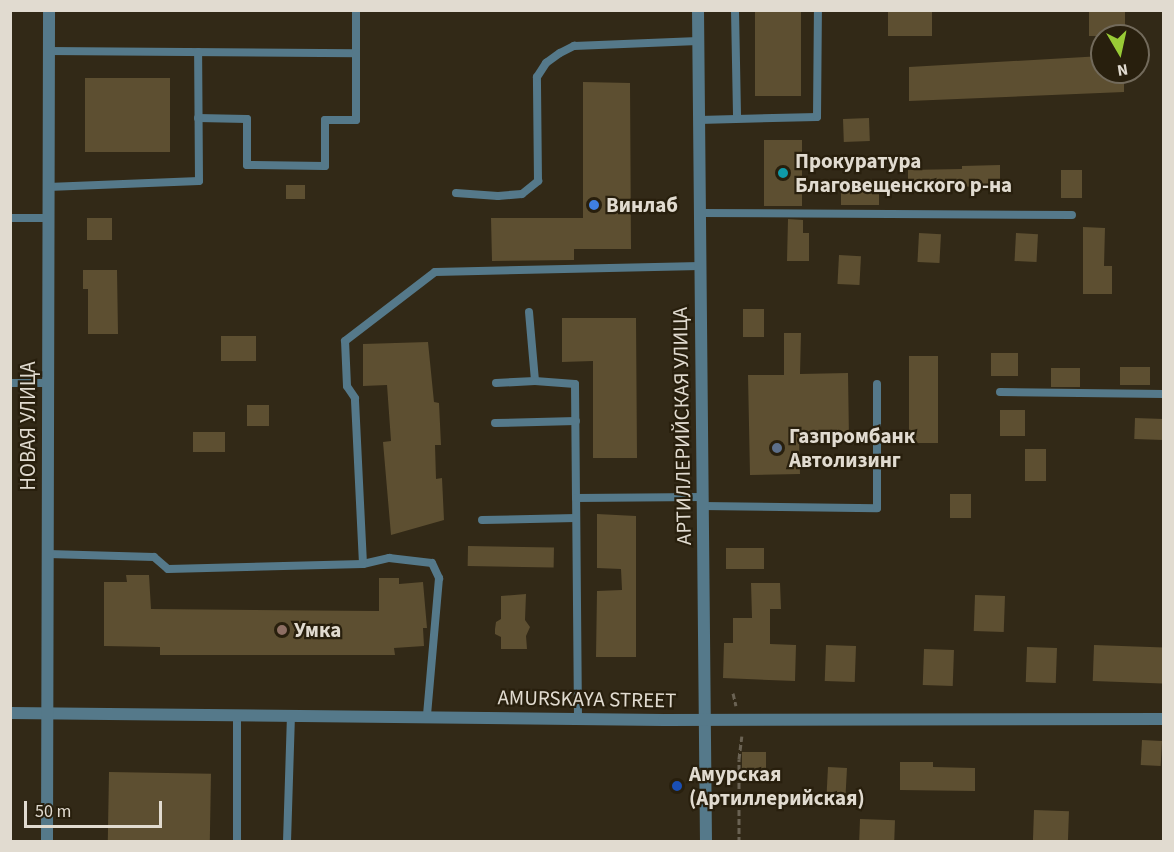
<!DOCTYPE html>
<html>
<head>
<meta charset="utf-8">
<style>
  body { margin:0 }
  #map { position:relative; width:1174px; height:852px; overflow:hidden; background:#322917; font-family:"Source Sans 3",sans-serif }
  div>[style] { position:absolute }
  .building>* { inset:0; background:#5d4f31; transform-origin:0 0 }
  .path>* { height:3px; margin-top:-1.5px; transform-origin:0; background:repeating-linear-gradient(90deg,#6a6253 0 6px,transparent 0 9px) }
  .service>* { height:8px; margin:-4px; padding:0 4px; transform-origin:4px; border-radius:4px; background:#55798a }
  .minor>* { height:12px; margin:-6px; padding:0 6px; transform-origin:6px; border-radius:6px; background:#55798a }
  .dots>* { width:16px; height:16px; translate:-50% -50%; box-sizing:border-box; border:3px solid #281f0d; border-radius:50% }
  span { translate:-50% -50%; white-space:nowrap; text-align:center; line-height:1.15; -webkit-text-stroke:4.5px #281f0d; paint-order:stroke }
  .poi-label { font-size:21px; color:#e1dbd0; font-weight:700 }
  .left { translate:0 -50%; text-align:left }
  .street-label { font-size:21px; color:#e1dbd0 }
  .frame { position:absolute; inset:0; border:12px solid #e1dbd0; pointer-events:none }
  .north { position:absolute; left:1090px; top:24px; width:60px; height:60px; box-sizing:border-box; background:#281f0d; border:2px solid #726a5b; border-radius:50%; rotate:171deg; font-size:16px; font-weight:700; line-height:24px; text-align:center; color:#e1dbd0 }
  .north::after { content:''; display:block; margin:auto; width:21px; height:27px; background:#99cb36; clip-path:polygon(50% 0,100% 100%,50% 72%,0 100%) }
  .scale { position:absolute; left:24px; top:801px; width:138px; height:27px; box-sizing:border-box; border:3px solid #e1dbd0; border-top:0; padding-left:8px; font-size:18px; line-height:21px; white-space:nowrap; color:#e1dbd0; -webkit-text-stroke:4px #281f0d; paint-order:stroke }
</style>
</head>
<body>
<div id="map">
  <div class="building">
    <div style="left:755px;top:10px;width:46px;height:86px"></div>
    <div style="left:888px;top:10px;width:44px;height:26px"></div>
    <div style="left:1089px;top:10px;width:36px;height:26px"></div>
    <div style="clip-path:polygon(1102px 56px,1102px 72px,1124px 72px,1124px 92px,909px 101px,909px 67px)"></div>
    <div style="left:85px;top:78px;width:85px;height:74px"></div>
    <div style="clip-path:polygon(583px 82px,630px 83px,631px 249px,574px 249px,574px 260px,492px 261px,491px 218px,583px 218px)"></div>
    <div style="left:869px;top:118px;width:23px;height:26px;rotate:88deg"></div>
    <div style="left:764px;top:140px;width:38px;height:66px"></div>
    <div style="clip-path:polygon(1000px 165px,1000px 186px,946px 187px,946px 191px,908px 191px,908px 170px,962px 169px,962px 166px)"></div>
    <div style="left:1061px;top:170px;width:21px;height:28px"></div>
    <div style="left:879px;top:184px;width:21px;height:38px;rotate:90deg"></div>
    <div style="left:286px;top:185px;width:19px;height:14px"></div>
    <div style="left:112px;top:218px;width:22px;height:25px;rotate:90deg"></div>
    <div style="clip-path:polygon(788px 219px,803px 220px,803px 233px,809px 233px,809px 261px,787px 261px)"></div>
    <div style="clip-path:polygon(1083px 227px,1105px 228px,1104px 266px,1112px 266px,1112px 294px,1083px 294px)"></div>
    <div style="left:919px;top:233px;width:22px;height:29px;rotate:3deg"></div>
    <div style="left:1016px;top:233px;width:22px;height:28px;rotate:3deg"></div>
    <div style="left:839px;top:255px;width:22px;height:29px;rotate:3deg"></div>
    <div style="clip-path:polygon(83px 270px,117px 270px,118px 334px,88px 334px,88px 289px,83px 289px)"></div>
    <div style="left:743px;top:309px;width:21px;height:28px"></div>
    <div style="clip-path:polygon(562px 318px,636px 318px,637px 458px,593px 458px,593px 361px,562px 362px)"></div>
    <div style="clip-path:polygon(784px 333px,801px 333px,800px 374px,848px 373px,849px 439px,799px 440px,800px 474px,750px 475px,748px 375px,784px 375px)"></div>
    <div style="left:221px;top:336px;width:35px;height:25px"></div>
    <div style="clip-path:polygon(428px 342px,434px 402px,439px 403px,441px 445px,435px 445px,436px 479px,442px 478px,444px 520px,391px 535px,383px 442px,391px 441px,387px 385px,363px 386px,363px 344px)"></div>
    <div style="left:991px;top:353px;width:27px;height:23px"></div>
    <div style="left:909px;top:356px;width:29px;height:87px"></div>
    <div style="left:1120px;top:367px;width:30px;height:18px"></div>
    <div style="left:1051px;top:368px;width:29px;height:19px"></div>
    <div style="left:247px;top:405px;width:22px;height:21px"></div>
    <div style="left:1000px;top:410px;width:25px;height:26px"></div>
    <div style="left:1135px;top:418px;width:29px;height:21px;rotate:2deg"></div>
    <div style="left:193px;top:432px;width:32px;height:20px"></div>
    <div style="left:1025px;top:449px;width:21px;height:32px"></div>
    <div style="left:950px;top:494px;width:21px;height:24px"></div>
    <div style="clip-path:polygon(597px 514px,636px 516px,636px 657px,596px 657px,597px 591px,622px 590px,621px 569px,597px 568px)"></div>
    <div style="left:468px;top:546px;width:86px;height:20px;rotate:1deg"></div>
    <div style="left:764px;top:548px;width:21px;height:38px;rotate:90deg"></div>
    <div style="clip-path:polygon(126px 575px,149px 575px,151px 609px,379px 611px,379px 578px,399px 578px,399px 584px,423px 582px,427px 628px,423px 628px,424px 646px,394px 648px,395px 655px,160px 655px,160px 647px,104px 646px,104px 582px,127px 582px)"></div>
    <div style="clip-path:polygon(751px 583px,780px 583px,781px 609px,770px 609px,770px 644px,796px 645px,795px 681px,723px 678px,724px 643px,733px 643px,733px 618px,752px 618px)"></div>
    <div style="clip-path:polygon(526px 594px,525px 620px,530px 627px,526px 636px,527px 649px,501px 649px,501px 637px,495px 634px,495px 629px,496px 622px,501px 619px,501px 596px)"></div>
    <div style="left:975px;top:595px;width:30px;height:36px;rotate:2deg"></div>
    <div style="left:826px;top:645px;width:30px;height:36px;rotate:2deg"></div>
    <div style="left:1094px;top:645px;width:70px;height:36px;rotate:2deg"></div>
    <div style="left:1027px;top:647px;width:30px;height:35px;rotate:2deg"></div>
    <div style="left:924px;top:649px;width:30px;height:36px;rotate:2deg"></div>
    <div style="left:1142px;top:740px;width:20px;height:25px;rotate:3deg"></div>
    <div style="left:766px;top:752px;width:28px;height:24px;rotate:90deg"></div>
    <div style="clip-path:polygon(900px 762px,933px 762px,933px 767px,975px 768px,975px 791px,900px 790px)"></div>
    <div style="left:828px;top:767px;width:19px;height:25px;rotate:3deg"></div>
    <div style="left:109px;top:772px;width:102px;height:70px;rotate:1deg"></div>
    <div style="left:1034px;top:810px;width:35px;height:32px;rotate:2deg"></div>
    <div style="left:860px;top:819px;width:35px;height:23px;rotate:2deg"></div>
  </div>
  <div class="path">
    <div style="left:733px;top:693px;width:13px;rotate:77deg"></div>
    <div style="left:739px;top:842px;width:83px;rotate:-90deg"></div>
    <div style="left:739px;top:759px;width:23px;rotate:-83deg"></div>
  </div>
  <div class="service">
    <div style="left:735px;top:10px;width:108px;rotate:88.9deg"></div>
    <div style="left:48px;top:51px;width:308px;rotate:0.4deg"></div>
    <div style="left:356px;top:53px;width:43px;rotate:-90deg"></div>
    <div style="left:198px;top:118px;width:49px;rotate:1.2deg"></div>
    <div style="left:247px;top:119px;width:46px;rotate:90deg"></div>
    <div style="left:247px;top:165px;width:78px;rotate:0.7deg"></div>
    <div style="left:325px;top:166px;width:46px;rotate:-90deg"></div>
    <div style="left:325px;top:120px;width:31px"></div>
    <div style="left:356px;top:120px;width:67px;rotate:-90deg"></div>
    <div style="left:699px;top:120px;width:118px;rotate:-1.5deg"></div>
    <div style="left:817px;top:117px;width:107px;rotate:-89.5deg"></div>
    <div style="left:48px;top:187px;width:151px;rotate:-2.3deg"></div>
    <div style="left:199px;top:181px;width:129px;rotate:-90.4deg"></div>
    <div style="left:456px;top:193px;width:42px;rotate:4.1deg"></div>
    <div style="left:498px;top:196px;width:24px;rotate:-5deg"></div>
    <div style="left:522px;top:194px;width:21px;rotate:-39deg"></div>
    <div style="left:538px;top:181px;width:104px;rotate:-90.6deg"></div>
    <div style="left:537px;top:77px;width:17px;rotate:-57deg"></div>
    <div style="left:546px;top:63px;width:17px;rotate:-36deg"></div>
    <div style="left:560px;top:53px;width:16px;rotate:-27deg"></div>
    <div style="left:574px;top:46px;width:124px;rotate:-2.3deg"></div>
    <div style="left:700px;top:213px;width:372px;rotate:0.3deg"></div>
    <div style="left:10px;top:218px;width:38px"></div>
    <div style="left:529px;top:312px;width:69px;rotate:85deg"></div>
    <div style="left:535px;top:381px;width:40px;rotate:4.3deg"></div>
    <div style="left:575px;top:384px;width:114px;rotate:89.5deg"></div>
    <div style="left:10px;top:383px;width:38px"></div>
    <div style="left:496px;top:383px;width:39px;rotate:-3deg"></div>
    <div style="left:1000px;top:392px;width:164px;rotate:0.7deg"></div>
    <div style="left:495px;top:423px;width:81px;rotate:-1.4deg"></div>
    <div style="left:702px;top:506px;width:175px;rotate:0.7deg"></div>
    <div style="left:877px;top:508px;width:124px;rotate:-90deg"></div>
    <div style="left:482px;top:520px;width:94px;rotate:-1.2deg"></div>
    <div style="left:48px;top:554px;width:106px;rotate:1.6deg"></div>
    <div style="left:154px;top:557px;width:18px;rotate:41deg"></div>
    <div style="left:168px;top:569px;width:195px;rotate:-1.5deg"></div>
    <div style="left:363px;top:564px;width:27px;rotate:-13deg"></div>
    <div style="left:389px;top:558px;width:43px;rotate:6.6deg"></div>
    <div style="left:432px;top:563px;width:17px;rotate:65deg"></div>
    <div style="left:439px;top:578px;width:139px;rotate:95deg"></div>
    <div style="left:363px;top:564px;width:166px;rotate:-92.8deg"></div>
    <div style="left:355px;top:398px;width:14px;rotate:-124deg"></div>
    <div style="left:347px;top:386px;width:45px;rotate:-92.5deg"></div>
    <div style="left:345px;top:341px;width:113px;rotate:-37.5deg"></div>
    <div style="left:435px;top:272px;width:265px;rotate:-1.3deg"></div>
    <div style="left:578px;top:718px;width:220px;rotate:-90.5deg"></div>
    <div style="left:576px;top:498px;width:126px;rotate:-0.5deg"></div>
    <div style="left:237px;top:842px;width:128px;rotate:-90deg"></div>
    <div style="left:287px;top:842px;width:127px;rotate:-88.2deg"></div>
  </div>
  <div class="minor">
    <div style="left:698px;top:10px;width:832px;rotate:89.45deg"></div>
    <div style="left:10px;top:713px;width:654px;rotate:0.61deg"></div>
    <div style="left:664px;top:720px;width:500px;rotate:-0.11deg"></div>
    <div style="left:47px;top:842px;width:832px;rotate:-89.86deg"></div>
  </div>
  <div class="dots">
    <div style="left:783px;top:173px;background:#0f9aa8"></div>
    <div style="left:594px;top:205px;background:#3f7fe0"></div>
    <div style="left:777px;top:448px;background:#5c6f8a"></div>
    <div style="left:282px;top:630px;background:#8d6e63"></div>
    <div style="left:677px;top:786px;background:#1a4fb4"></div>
  </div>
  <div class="poi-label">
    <span class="left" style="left:795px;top:173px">Прокуратура<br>Благовещенского р-на</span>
    <span class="left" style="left:606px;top:205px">Винлаб</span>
    <span class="left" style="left:789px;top:448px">Газпромбанк<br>Автолизинг</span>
    <span class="left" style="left:294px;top:630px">Умка</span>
    <span class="left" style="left:689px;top:786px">Амурская<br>(Артиллерийская)</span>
  </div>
  <div class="street-label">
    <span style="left:28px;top:426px;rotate:-90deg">НОВАЯ УЛИЦА</span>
    <span style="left:682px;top:426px;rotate:-91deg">АРТИЛЛЕРИЙСКАЯ УЛИЦА</span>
    <span style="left:587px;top:699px;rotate:1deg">AMURSKAYA STREET</span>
  </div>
  <div class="frame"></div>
  <div class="north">N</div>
  <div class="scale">50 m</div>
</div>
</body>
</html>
